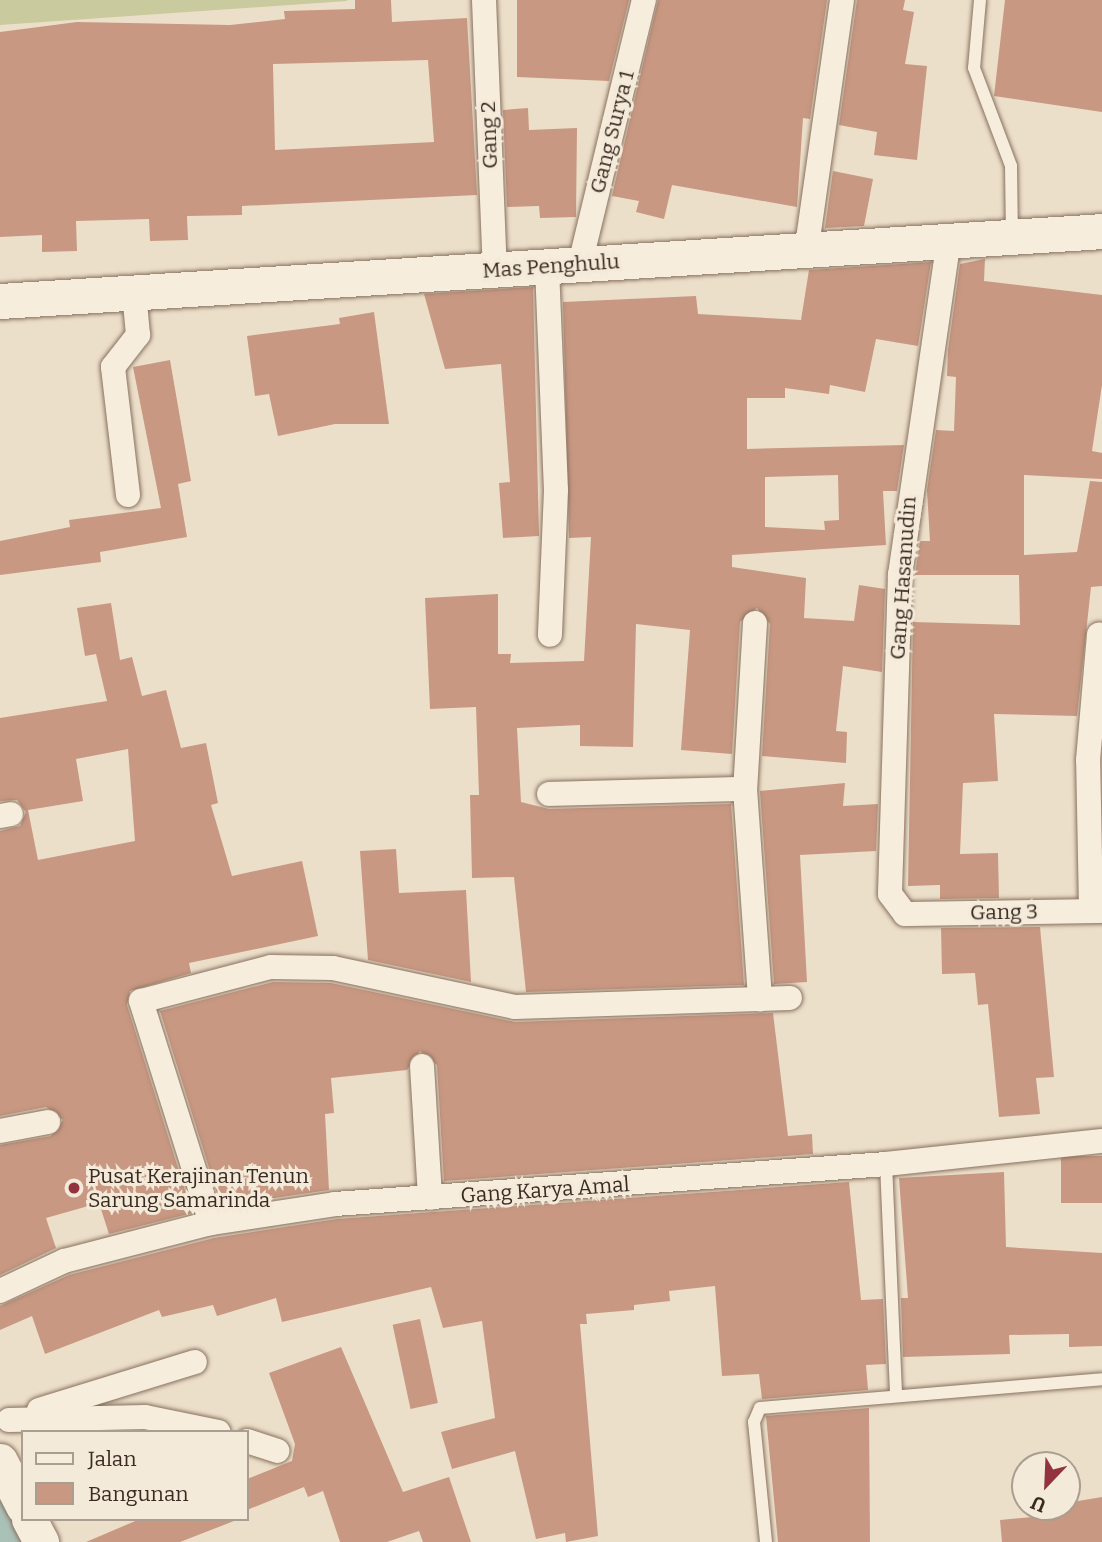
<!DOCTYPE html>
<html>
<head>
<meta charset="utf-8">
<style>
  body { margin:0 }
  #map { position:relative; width:1102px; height:1542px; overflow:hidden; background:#ecdfca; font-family:Bitter,serif }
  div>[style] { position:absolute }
  .green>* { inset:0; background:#c9ca9e }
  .water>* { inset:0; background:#aac1b8 }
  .building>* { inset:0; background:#c89882; transform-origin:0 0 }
  .roads { filter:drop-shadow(0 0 2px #88715f) drop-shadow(0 0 2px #88715f) }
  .lane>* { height:12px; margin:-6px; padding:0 6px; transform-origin:6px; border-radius:6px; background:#f7eddd }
  .street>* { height:24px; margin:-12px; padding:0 12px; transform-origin:12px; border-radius:12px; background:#f7eddd }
  .secondary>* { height:35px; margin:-17.5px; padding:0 17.5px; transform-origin:17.5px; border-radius:17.5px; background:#f7eddd }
  .dots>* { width:19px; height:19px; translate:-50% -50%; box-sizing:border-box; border:4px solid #f4ead9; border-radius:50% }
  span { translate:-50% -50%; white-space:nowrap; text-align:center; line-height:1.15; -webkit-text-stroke:6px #f4ead9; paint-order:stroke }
  .street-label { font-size:21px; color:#3a2b22 }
  .poi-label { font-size:21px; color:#3a2b22 }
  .left { translate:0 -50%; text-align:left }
  .legend { position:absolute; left:21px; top:1430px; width:228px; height:91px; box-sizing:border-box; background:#f4ead9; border:2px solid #aa9e90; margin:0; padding:9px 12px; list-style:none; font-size:21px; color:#3a2b22 }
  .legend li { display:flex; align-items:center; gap:14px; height:35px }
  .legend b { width:35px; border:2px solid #aa9e90 }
  .north { position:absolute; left:1011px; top:1451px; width:70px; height:70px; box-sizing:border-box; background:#f4ead9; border:2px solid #aa9e90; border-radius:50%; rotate:203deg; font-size:19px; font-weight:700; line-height:28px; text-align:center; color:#3a2b22 }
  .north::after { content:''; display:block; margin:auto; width:24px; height:32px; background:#93333d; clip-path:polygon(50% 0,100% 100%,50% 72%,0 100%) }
</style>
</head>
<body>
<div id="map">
  <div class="green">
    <div style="clip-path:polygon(0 0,347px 0,347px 1px,0 25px)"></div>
  </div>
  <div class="water">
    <div style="clip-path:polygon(0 1479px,32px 1542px,0 1542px)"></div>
  </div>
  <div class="building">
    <div style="clip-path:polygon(evenodd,355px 0,391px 0,392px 22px,467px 18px,477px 195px,242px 206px,242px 215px,187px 216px,188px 240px,150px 241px,149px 219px,76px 221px,77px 251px,42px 252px,42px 235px,0 237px,0 32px,77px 22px,230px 25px,285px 19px,284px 11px,355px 9px,355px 0,428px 60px,434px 142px,275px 150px,273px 64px,428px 60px)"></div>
    <div style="clip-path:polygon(517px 0,629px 0,609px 81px,517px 77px)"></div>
    <div style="clip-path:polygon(658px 0,827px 0,810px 119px,803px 118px,797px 207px,672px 185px,664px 219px,636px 212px,639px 201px,612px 196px)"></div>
    <div style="clip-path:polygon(857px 0,905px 0,903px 10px,914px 12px,905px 64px,927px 66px,917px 160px,874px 155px,877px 132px,839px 125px)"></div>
    <div style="clip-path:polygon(1005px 0,1102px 0,1102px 112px,994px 96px)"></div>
    <div style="clip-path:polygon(528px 108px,529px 130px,577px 128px,576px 217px,540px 218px,539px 206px,507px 207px,503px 110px)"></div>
    <div style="clip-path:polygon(833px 171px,873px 179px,864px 226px,825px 228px)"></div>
    <div style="clip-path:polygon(985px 259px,984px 281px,1102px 295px,1102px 385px,1092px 451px,1102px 453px,1102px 479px,1024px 475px,1024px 555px,1077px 552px,1090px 481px,1102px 482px,1102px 586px,1091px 587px,1077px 716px,994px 714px,998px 781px,963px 783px,960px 854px,998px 853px,999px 898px,940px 899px,940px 885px,908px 886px,913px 622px,1020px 625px,1019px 575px,915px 575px,920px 541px,930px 541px,927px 490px,936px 430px,954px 431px,956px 377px,947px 376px,948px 350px,960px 264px)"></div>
    <div style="clip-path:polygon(evenodd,931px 262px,918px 346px,876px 339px,865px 392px,830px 385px,829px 394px,785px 388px,785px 398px,747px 398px,747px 449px,904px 445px,897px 491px,883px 491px,886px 545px,732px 555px,732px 567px,806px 578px,804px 618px,854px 621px,859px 585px,885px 589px,882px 672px,843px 666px,836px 731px,847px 732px,846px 763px,762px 756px,770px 624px,757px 608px,740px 622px,732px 754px,681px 750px,690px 630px,636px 624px,633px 747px,580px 746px,580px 725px,517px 728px,521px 802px,549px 809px,731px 804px,744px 985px,526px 992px,514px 877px,472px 878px,470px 795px,479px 795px,476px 707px,430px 709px,425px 598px,498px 594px,498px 654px,511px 654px,510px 663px,584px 661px,591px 537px,569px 538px,563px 302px,696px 296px,698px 314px,801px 320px,809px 270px,931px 262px,838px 475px,839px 520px,824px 521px,825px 530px,765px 527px,765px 477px,838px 475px)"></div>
    <div style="clip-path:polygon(533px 287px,539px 536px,503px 538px,499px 483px,510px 482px,501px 364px,445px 369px,424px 294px)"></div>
    <div style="clip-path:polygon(374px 312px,389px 424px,335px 424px,278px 436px,269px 394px,255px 396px,247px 336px,340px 324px,339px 318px)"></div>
    <div style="clip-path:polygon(170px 360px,191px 481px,178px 484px,187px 537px,100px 552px,101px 562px,0 575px,0 541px,70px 527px,69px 520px,161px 508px,133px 367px)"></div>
    <div style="clip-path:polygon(evenodd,111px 603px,120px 660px,132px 657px,142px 696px,166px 690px,181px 748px,206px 743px,218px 803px,211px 805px,232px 876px,302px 861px,318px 936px,189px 963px,191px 973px,130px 991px,127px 1005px,192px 1213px,109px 1234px,99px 1203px,46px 1218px,56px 1248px,0 1275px,0 1145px,51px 1136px,63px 1120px,46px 1107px,0 1116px,0 831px,20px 826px,26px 812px,17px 800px,0 801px,0 718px,107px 701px,96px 654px,85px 656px,77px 608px,111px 603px,128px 749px,135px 841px,38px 860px,28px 810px,83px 801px,76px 759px,128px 749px)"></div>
    <div style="clip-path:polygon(845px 783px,843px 806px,878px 804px,876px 851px,800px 855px,807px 982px,774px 984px,760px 791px)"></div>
    <div style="clip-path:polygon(396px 849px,399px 893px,466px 890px,471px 982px,368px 960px,360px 851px)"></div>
    <div style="clip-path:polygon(1040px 927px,1054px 1077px,1036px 1078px,1040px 1114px,999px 1117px,988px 1004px,978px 1005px,975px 973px,942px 974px,941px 928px)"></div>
    <div style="clip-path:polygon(273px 982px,331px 983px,515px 1022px,773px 1013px,788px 1136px,812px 1134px,813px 1154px,444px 1181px,437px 1065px,420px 1051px,407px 1070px,331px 1078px,334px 1113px,325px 1114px,329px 1190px,221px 1206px,160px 1011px)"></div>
    <div style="left:1102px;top:1156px;width:47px;height:41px;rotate:90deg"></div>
    <div style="clip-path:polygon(1004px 1172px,1006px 1247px,1102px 1253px,1102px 1346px,1069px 1347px,1069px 1334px,1009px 1335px,1010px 1354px,903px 1357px,901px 1298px,908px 1298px,899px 1178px)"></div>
    <div style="clip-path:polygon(849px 1182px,861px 1300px,883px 1299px,886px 1364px,866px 1365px,868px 1390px,762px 1399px,759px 1374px,722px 1376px,715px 1286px,669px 1291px,670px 1301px,634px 1305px,634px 1310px,586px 1314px,587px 1324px,580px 1324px,598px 1536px,566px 1542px,565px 1533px,536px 1539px,515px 1451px,452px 1469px,441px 1432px,495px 1418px,482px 1321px,443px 1328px,431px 1287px,282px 1322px,276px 1298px,217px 1316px,213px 1305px,162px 1317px,159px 1310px,45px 1354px,32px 1316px,0 1330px,0 1306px,69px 1275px,214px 1238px,337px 1219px)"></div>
    <div style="left:420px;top:1319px;width:86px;height:28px;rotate:78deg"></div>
    <div style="clip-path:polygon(341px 1347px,403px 1492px,449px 1477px,471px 1542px,423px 1542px,419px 1531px,387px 1542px,340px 1542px,323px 1491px,308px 1497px,304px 1487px,247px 1510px,247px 1479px,292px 1461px,295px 1444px,269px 1373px)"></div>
    <div style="clip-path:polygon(869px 1408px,870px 1542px,778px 1542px,766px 1416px)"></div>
    <div style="clip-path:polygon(1102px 1497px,1102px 1542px,1002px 1542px,1000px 1520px,1044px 1516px,1042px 1507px)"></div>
    <div style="clip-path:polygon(140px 1519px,234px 1519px,234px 1521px,180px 1542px,86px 1542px)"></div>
  </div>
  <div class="roads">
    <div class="lane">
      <div style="left:980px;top:0;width:68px;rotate:95deg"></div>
      <div style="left:974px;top:68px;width:105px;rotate:69.3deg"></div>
      <div style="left:1011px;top:166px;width:69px;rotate:89.2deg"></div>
      <div style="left:886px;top:1164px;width:232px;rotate:87.5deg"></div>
      <div style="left:766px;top:1542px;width:121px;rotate:-95.7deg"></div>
      <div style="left:754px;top:1422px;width:15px;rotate:-67deg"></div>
      <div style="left:760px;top:1408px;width:343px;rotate:-4.8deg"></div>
    </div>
    <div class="street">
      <div style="left:484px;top:0;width:270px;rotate:87.7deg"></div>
      <div style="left:949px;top:239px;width:339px;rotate:98.3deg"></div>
      <div style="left:900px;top:574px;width:320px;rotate:91.8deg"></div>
      <div style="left:890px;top:894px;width:25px;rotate:53deg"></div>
      <div style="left:905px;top:914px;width:197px;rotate:-0.9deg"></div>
      <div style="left:807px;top:246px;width:248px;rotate:-81.9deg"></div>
      <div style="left:580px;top:264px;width:272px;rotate:-76.4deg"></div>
      <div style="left:547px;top:267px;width:223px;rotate:87.7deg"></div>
      <div style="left:556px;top:490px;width:145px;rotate:92.4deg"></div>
      <div style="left:128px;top:495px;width:129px;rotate:-96.7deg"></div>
      <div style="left:113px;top:367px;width:41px;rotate:-52deg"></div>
      <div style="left:138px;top:335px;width:43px;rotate:-95.3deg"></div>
      <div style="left:755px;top:623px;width:166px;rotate:93.4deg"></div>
      <div style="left:745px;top:789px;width:211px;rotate:85.9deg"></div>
      <div style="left:549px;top:794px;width:196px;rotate:-1.5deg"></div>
      <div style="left:0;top:816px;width:11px;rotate:-10deg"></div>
      <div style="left:1091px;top:910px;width:150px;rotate:-91.1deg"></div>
      <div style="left:1088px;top:760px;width:126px;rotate:-85deg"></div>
      <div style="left:422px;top:1066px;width:132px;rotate:86.5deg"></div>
      <div style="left:0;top:1131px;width:49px;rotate:-10.6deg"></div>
      <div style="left:211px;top:1223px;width:233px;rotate:-107.5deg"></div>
      <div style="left:141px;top:1001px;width:134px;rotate:-14.7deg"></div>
      <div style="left:271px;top:967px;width:62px;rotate:0.9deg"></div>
      <div style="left:333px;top:968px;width:186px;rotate:12.1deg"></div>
      <div style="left:515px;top:1007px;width:275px;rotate:-1.9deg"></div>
      <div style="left:0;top:1291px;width:71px;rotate:-25.1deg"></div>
      <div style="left:64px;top:1261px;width:152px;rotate:-14.5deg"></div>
      <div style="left:211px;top:1223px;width:125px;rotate:-8.7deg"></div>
      <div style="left:335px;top:1204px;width:552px;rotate:-4.15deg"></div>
      <div style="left:886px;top:1164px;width:217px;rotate:-6.1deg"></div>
      <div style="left:39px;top:1410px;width:163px;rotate:-17.1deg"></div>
      <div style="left:9px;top:1420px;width:136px;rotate:-1.3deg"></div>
      <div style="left:145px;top:1417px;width:75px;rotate:11.6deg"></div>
      <div style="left:247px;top:1441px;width:32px;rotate:18deg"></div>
    </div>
    <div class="secondary">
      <div style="left:0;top:301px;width:1104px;rotate:-3.63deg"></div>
      <div style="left:0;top:1461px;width:51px;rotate:62.9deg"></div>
      <div style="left:29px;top:1519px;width:26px;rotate:62deg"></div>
    </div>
  </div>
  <div class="dots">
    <div style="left:74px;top:1188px;background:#93333d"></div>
  </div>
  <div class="street-label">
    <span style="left:612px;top:132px;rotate:-76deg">Gang Surya 1</span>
    <span style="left:489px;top:135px;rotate:-92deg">Gang 2</span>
    <span style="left:551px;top:266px;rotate:-4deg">Mas Penghulu</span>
    <span style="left:903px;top:578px;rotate:-86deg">Gang Hasanudin</span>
    <span style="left:1004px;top:912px;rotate:-1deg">Gang 3</span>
    <span style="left:545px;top:1190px;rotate:-4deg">Gang Karya Amal</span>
  </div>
  <div class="poi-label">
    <span class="left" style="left:88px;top:1188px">Pusat Kerajinan Tenun<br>Sarung Samarinda</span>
  </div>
  <ul class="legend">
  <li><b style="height:9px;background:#f7eddd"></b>Jalan</li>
  <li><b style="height:19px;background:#c89882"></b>Bangunan</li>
  </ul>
  <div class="north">U</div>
</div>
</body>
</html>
